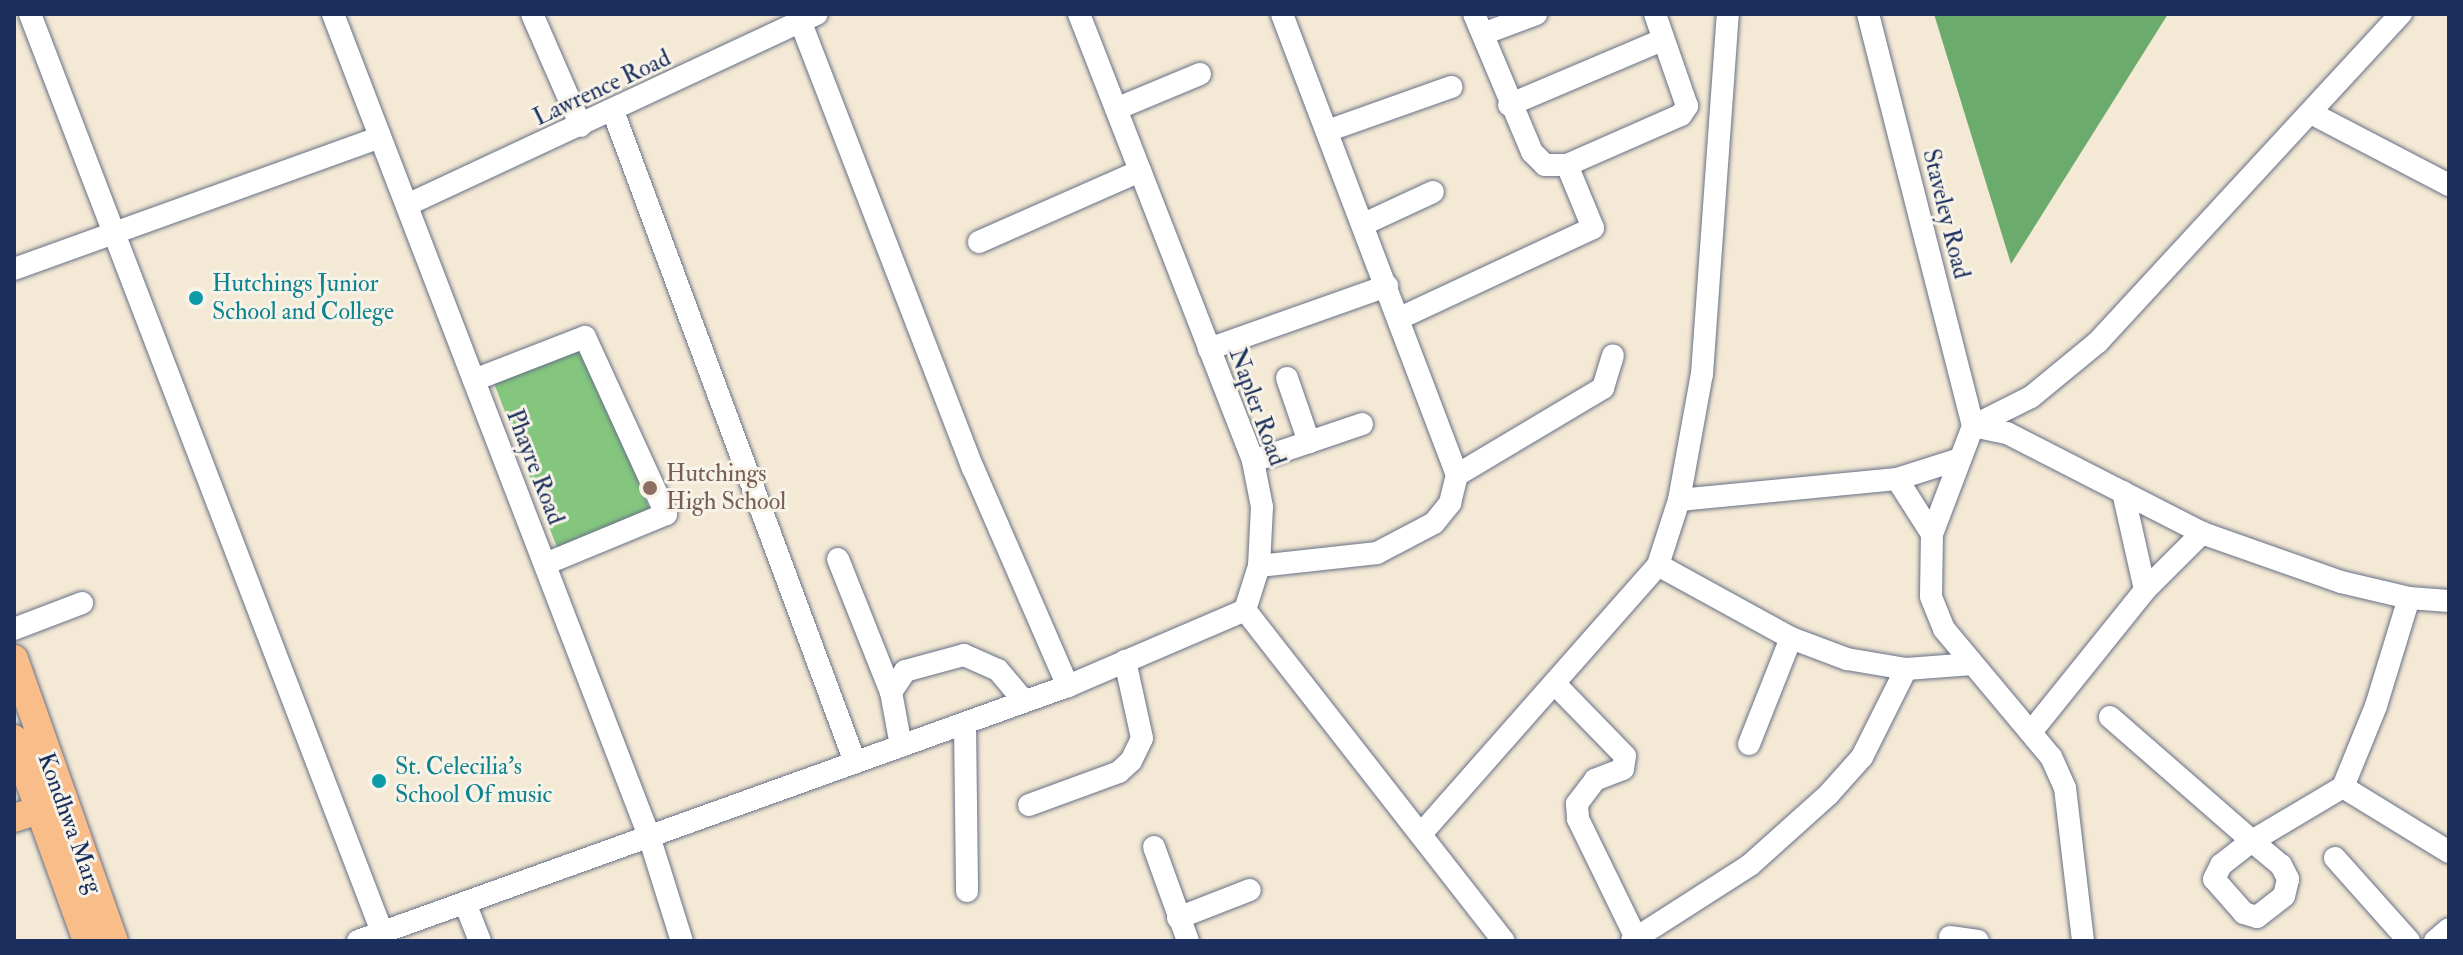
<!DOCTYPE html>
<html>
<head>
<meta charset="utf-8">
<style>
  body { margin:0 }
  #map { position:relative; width:2463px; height:955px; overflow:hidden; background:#f4e9d4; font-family:"IM FELL Double Pica",serif }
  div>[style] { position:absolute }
  .green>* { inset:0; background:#84c67e; transform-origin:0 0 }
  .forest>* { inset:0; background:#6bab6d }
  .roads { filter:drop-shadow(0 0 2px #677087) drop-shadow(0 0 2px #677087) }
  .minor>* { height:22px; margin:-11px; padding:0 11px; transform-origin:11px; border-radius:11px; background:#fff }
  .major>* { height:28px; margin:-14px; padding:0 14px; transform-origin:14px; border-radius:14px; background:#f8bd88 }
  .dots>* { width:22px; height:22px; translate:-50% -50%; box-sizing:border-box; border:4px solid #f7f3e8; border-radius:50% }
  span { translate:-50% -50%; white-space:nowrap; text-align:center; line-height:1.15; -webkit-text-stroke:6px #f7f3e8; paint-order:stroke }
  .street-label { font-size:24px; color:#1b2f5e }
  .culture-label { font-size:24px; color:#0d838f }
  .left { translate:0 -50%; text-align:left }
  .education-label { font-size:24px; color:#785e54 }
  .frame { position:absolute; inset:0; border:16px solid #1b2f5e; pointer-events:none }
</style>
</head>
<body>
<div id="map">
  <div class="green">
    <div style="left:583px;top:336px;width:192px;height:100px;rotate:69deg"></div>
  </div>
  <div class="forest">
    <div style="clip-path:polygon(1934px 14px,2168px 14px,2011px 264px)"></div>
  </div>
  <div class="roads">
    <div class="minor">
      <div style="left:30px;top:14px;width:983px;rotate:69.02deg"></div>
      <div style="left:333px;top:14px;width:881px;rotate:68.97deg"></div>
      <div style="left:649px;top:836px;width:110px;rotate:72.6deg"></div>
      <div style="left:532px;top:14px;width:122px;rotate:66.4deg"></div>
      <div style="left:1079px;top:14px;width:480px;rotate:68.7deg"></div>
      <div style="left:1253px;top:461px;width:47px;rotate:78.9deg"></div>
      <div style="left:1262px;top:507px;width:59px;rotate:92.9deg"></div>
      <div style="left:1259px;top:566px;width:46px;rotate:107.7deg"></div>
      <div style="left:1474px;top:14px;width:150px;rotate:67.2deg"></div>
      <div style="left:1532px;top:152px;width:18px;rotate:45deg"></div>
      <div style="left:1545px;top:165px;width:22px"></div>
      <div style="left:1567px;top:165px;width:124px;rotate:-23.7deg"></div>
      <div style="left:1681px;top:115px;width:11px;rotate:-56deg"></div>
      <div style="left:1687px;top:106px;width:97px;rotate:-109.2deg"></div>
      <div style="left:1868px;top:14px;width:425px;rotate:75.7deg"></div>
      <div style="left:801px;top:23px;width:477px;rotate:68.9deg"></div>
      <div style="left:973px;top:468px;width:238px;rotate:66.5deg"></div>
      <div style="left:1483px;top:34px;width:57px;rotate:-20.7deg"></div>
      <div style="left:1509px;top:105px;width:166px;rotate:-23deg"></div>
      <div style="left:1116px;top:109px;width:91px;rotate:-22.6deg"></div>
      <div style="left:613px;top:111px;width:695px;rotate:69.61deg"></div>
      <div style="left:2311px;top:113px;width:156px;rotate:27.6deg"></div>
      <div style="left:1327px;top:131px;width:132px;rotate:-19.5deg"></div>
      <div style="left:407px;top:205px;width:452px;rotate:-25deg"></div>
      <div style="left:1364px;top:224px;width:76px;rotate:-24.9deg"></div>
      <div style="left:979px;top:242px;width:176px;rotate:-23.8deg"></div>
      <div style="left:14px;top:269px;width:389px;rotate:-19.8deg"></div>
      <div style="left:1400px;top:318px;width:213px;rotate:-25deg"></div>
      <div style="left:1593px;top:228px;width:68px;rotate:-112.4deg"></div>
      <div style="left:1209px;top:349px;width:189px;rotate:-19.5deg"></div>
      <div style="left:1287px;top:378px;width:68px;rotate:71deg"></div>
      <div style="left:474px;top:380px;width:119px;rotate:-21.2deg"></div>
      <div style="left:585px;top:337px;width:195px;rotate:65.4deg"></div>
      <div style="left:666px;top:514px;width:131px;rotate:157.5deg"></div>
      <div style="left:1973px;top:426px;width:35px;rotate:12deg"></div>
      <div style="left:2007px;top:433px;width:219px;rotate:27.1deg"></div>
      <div style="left:2202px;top:533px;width:147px;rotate:19.4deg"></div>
      <div style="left:2341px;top:582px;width:70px;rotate:13.2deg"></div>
      <div style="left:2409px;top:598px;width:40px;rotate:4.3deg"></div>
      <div style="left:1253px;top:461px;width:115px;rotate:-18.7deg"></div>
      <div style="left:1457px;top:475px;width:170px;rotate:-30.8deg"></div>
      <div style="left:1603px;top:388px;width:34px;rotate:-73deg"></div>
      <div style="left:1897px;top:479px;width:65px;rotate:57.5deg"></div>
      <div style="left:2123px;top:492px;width:100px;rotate:77.3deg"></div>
      <div style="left:1679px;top:500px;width:219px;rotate:-5.5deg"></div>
      <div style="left:1897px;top:479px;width:66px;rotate:-17.6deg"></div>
      <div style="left:838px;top:559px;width:143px;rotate:68.3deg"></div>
      <div style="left:891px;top:692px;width:55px;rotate:79.5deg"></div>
      <div style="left:1658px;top:565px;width:152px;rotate:28.8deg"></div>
      <div style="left:1791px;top:638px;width:60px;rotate:20.6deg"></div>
      <div style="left:1847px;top:659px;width:60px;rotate:9.6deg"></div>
      <div style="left:1906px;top:669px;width:67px;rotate:-4.3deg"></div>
      <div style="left:1259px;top:566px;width:119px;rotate:-6.3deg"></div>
      <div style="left:1377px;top:553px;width:64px;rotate:-27.8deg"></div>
      <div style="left:1434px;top:523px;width:26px;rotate:-51deg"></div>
      <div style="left:1450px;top:503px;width:29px;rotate:-76deg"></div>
      <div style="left:1457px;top:475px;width:493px;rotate:-110.8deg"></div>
      <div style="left:2409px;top:598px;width:113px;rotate:107deg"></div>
      <div style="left:2376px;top:706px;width:87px;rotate:112.2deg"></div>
      <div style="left:2343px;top:787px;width:124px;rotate:31.5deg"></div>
      <div style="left:1245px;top:610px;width:420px;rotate:52deg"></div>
      <div style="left:14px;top:629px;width:73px;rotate:-20.9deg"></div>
      <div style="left:1555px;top:684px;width:100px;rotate:45.8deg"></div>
      <div style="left:1625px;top:756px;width:13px;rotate:99deg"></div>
      <div style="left:1623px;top:769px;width:30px;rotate:159deg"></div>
      <div style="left:1595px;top:780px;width:30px;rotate:127deg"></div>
      <div style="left:1577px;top:804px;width:15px;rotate:86deg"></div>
      <div style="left:1578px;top:819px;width:132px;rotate:64deg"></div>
      <div style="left:1636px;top:938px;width:5px;rotate:143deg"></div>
      <div style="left:891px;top:692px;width:25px;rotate:-56deg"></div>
      <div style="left:905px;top:671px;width:61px;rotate:-15.2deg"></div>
      <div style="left:964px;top:655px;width:37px;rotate:24deg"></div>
      <div style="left:998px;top:670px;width:40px;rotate:50deg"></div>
      <div style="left:2110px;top:717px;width:189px;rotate:41.1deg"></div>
      <div style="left:2252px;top:841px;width:106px;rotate:-30.7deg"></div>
      <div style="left:965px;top:723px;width:168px;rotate:89.3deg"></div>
      <div style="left:2031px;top:732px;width:182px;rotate:-51.2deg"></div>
      <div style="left:2145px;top:590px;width:81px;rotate:-45deg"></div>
      <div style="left:1749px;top:744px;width:114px;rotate:-68.4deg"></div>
      <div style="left:1029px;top:805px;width:96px;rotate:-20.1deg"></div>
      <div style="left:1119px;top:772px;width:16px;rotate:-43deg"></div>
      <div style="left:1131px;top:761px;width:25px;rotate:-64deg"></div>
      <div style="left:1142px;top:738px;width:79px;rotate:-102.4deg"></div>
      <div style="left:1421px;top:834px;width:359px;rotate:-48.6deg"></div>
      <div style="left:1658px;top:565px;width:68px;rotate:-72.1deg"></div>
      <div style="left:1679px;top:500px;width:128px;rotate:-79.7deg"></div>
      <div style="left:1702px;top:374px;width:361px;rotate:-85.9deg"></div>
      <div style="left:2252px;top:841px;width:38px;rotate:40deg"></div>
      <div style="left:2281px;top:865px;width:16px;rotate:63deg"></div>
      <div style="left:2288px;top:879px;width:17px;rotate:103deg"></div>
      <div style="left:2284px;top:896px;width:34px;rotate:142deg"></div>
      <div style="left:2257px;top:917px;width:14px;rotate:-163deg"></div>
      <div style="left:2244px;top:913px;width:45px;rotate:-131.4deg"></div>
      <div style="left:2214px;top:879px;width:16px;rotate:-63deg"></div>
      <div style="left:2221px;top:865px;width:39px;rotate:-38deg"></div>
      <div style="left:1154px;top:847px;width:100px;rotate:70.1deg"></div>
      <div style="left:2335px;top:858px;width:111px;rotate:48.3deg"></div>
      <div style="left:465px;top:903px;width:41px;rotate:68.5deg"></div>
      <div style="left:1178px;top:918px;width:77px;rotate:-21.3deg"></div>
      <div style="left:1950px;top:937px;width:28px;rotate:8deg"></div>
      <div style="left:1636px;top:938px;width:135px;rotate:-32.6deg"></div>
      <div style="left:1750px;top:865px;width:105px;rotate:-41.9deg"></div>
      <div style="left:1828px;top:795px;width:51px;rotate:-48.2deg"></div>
      <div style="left:1862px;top:757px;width:98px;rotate:-63.4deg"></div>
      <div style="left:358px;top:941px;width:754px;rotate:-19.76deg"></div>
      <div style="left:1068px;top:686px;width:193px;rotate:-23.2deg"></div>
      <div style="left:2083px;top:941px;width:154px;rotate:-96.7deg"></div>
      <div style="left:2065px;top:788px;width:34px;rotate:-114deg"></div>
      <div style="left:2051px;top:757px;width:167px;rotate:-129.9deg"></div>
      <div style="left:1944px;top:629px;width:35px;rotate:-112deg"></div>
      <div style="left:1931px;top:596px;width:62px;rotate:-89.1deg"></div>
      <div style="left:1932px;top:534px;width:116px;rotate:-69.2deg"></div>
      <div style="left:1973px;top:426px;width:65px;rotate:-26.6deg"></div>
      <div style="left:2031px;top:397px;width:87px;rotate:-39.4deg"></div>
      <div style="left:2098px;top:342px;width:447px;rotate:-47.3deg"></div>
      <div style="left:2435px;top:941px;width:18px;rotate:-41deg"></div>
    </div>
    <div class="major">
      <div style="left:14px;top:659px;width:299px;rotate:70.5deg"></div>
      <div style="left:14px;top:739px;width:215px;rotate:70.1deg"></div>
      <div style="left:14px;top:818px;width:46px;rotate:-17.7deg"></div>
    </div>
  </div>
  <div class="dots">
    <div style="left:196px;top:298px;background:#0f9aa8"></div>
    <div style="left:650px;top:488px;background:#8d6e63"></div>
    <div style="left:379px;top:781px;background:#0f9aa8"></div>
  </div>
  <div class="street-label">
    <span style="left:602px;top:88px;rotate:-25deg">Lawrence Road</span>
    <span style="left:1946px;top:214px;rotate:76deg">Staveley Road</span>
    <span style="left:1257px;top:407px;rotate:70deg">Napler Road</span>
    <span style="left:535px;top:467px;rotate:69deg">Phayre Road</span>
    <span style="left:70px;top:823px;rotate:70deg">Kondhwa Marg</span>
  </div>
  <div class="culture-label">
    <span class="left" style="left:212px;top:298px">Hutchings Junior<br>School and College</span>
    <span class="left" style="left:395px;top:781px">St. Celecilia's<br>School Of music</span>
  </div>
  <div class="education-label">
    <span class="left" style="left:666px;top:488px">Hutchings<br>High School</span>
  </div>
  <div class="frame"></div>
</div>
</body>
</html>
